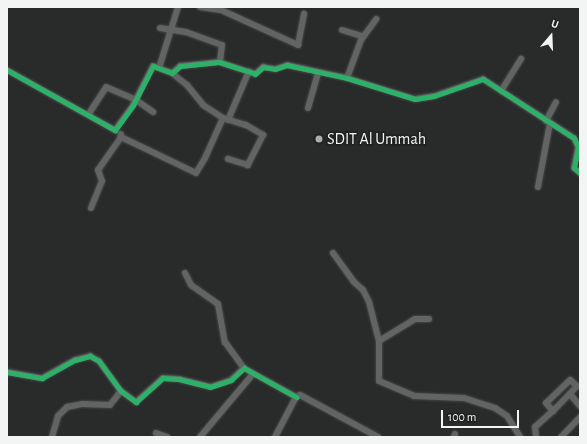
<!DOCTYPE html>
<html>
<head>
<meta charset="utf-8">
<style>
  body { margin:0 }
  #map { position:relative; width:587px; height:444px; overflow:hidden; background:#292a2a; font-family:"Alegreya Sans",sans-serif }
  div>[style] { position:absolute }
  .roads { filter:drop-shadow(0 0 1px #474848) drop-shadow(0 0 1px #474848) }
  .street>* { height:6px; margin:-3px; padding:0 3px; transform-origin:3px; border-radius:3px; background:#626363 }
  .cycleway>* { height:5px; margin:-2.5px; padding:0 2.5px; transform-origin:2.5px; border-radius:2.5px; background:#2db169 }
  .dots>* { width:11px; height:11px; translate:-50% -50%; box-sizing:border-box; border:2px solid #1f2221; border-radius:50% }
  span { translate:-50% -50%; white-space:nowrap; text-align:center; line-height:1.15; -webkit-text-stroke:3.5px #1f2221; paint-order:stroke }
  .poi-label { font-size:16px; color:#f3f5f5 }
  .left { translate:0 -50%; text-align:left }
  .frame { position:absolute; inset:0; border:8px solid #f3f5f5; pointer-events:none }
  .north { position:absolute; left:531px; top:16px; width:40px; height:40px; -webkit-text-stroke:3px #1f2221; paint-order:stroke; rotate:19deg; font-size:11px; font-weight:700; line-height:16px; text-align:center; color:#f3f5f5 }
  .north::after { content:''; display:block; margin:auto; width:14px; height:18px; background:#f3f5f5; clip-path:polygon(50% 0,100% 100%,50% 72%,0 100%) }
  .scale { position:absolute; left:441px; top:410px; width:78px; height:18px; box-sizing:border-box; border:2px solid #f3f5f5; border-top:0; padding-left:5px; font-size:12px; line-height:14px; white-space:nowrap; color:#f3f5f5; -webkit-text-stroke:3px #1f2221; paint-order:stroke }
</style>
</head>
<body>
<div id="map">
  <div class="roads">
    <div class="street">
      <div style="left:200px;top:7px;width:21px;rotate:8deg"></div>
      <div style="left:221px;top:10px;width:85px;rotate:24.4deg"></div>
      <div style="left:298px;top:45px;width:32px;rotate:-79deg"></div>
      <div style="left:160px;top:28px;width:26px;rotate:9deg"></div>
      <div style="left:186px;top:32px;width:38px;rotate:20deg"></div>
      <div style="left:222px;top:45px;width:17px;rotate:97deg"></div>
      <div style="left:342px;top:30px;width:21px;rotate:17deg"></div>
      <div style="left:159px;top:68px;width:64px;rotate:-72.7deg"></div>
      <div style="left:7px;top:70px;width:124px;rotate:29.1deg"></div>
      <div style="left:115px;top:130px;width:31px;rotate:-54deg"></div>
      <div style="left:133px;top:105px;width:44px;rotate:-62.9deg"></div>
      <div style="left:153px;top:66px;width:20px;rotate:20deg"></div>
      <div style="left:172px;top:73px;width:11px;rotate:-41deg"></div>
      <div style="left:180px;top:66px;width:39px;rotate:-6deg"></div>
      <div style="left:219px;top:62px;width:38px;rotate:18deg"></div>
      <div style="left:255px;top:74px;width:11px;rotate:-41deg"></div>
      <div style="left:263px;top:67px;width:12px;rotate:9deg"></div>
      <div style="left:275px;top:69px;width:13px;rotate:-18deg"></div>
      <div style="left:287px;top:65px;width:61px;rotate:12.2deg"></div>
      <div style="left:347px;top:78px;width:71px;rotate:17.2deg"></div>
      <div style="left:415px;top:99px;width:19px;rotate:-9deg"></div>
      <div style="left:434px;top:96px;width:52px;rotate:-19.1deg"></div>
      <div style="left:483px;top:79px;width:108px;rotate:33deg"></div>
      <div style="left:574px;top:138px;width:10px;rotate:66deg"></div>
      <div style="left:578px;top:147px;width:21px;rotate:101deg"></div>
      <div style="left:574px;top:168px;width:8px;rotate:40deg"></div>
      <div style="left:172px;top:73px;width:19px;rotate:39deg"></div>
      <div style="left:187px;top:85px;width:26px;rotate:51deg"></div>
      <div style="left:203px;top:105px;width:24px;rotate:33deg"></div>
      <div style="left:223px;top:118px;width:24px;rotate:17deg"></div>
      <div style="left:246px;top:125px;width:20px;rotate:30deg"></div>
      <div style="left:263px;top:135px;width:34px;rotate:117deg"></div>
      <div style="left:248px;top:165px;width:21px;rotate:-163deg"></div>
      <div style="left:347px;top:78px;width:40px;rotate:-69.8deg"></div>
      <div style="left:361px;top:40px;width:26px;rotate:-54deg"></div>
      <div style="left:501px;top:91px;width:38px;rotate:-58deg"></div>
      <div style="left:308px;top:108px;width:37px;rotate:-74deg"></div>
      <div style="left:88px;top:115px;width:33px;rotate:-57deg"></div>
      <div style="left:106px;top:87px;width:33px;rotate:23deg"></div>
      <div style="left:136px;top:100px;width:21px;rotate:35deg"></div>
      <div style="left:228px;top:120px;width:53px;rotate:-66.8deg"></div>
      <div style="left:546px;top:121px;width:21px;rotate:-62deg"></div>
      <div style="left:121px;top:137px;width:83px;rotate:25.6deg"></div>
      <div style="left:196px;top:173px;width:17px;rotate:-59deg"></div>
      <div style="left:205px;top:158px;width:44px;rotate:-65.8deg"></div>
      <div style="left:538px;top:187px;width:65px;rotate:-79.4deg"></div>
      <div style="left:91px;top:208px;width:29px;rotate:-68deg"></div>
      <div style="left:102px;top:181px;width:12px;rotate:-110deg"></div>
      <div style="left:98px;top:170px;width:38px;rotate:-55deg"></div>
      <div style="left:120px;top:139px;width:5px;rotate:-79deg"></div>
      <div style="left:333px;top:253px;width:36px;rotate:54deg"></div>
      <div style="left:354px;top:282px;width:12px;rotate:42deg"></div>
      <div style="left:363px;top:290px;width:13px;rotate:63deg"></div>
      <div style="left:369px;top:302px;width:40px;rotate:75.6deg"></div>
      <div style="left:379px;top:341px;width:40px;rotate:90deg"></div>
      <div style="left:379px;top:381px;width:38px;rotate:23deg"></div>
      <div style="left:414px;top:396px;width:50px;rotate:2.3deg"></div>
      <div style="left:464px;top:398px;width:33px;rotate:18deg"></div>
      <div style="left:495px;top:408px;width:14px;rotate:34deg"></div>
      <div style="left:507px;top:416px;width:25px;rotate:58deg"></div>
      <div style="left:185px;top:273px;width:13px;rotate:63deg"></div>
      <div style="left:191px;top:285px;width:33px;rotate:35deg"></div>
      <div style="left:218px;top:304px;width:39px;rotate:80deg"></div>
      <div style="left:225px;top:342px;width:32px;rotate:54deg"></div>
      <div style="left:379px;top:341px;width:42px;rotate:-31.4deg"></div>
      <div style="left:415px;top:319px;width:14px"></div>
      <div style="left:7px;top:372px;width:36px;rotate:10deg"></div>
      <div style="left:42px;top:378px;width:38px;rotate:-29deg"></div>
      <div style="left:75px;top:360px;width:16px;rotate:-15deg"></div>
      <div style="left:90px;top:356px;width:10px;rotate:29deg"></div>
      <div style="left:99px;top:361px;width:37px;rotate:54deg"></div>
      <div style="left:121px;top:391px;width:19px;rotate:36deg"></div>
      <div style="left:136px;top:402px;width:36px;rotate:-42deg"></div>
      <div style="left:163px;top:378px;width:16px;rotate:4deg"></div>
      <div style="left:179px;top:379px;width:32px;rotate:14deg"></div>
      <div style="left:210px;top:387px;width:22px;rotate:-18deg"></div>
      <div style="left:231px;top:380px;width:18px;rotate:-43deg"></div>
      <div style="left:244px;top:368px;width:60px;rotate:29.1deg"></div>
      <div style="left:570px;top:394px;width:16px;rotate:50deg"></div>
      <div style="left:156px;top:433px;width:12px;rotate:20deg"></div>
      <div style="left:52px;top:437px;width:22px;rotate:-74deg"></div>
      <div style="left:58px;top:416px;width:13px;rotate:-45deg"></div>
      <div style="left:67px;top:407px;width:15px;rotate:-11deg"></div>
      <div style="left:82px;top:404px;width:28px;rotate:2deg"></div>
      <div style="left:110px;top:405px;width:18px;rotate:-52deg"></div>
      <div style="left:200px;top:437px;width:81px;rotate:-50deg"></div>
      <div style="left:275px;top:437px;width:45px;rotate:-62.3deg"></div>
      <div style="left:296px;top:397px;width:4px;rotate:-27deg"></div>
      <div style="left:300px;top:395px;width:89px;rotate:28.3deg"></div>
      <div style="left:454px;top:437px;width:3px;rotate:-72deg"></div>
      <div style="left:536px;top:437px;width:10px;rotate:-96deg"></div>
      <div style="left:535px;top:427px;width:25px;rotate:-42deg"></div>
      <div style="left:554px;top:410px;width:33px;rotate:-46deg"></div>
      <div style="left:577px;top:386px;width:9px;rotate:-139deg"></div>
      <div style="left:570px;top:380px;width:33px;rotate:136deg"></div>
      <div style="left:546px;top:403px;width:11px;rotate:49deg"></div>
      <div style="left:561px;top:437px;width:28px;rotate:-46deg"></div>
    </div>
  </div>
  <div class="cycleway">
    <div style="left:7px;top:70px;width:124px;rotate:29.1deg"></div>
    <div style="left:115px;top:130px;width:31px;rotate:-54deg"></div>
    <div style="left:133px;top:105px;width:44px;rotate:-62.9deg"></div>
    <div style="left:153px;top:66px;width:20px;rotate:20deg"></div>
    <div style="left:172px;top:73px;width:11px;rotate:-41deg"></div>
    <div style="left:180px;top:66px;width:39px;rotate:-6deg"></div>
    <div style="left:219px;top:62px;width:38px;rotate:18deg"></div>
    <div style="left:255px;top:74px;width:11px;rotate:-41deg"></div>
    <div style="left:263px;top:67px;width:12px;rotate:9deg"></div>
    <div style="left:275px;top:69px;width:13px;rotate:-18deg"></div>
    <div style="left:287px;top:65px;width:61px;rotate:12.2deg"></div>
    <div style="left:347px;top:78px;width:71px;rotate:17.2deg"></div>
    <div style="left:415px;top:99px;width:19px;rotate:-9deg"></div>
    <div style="left:434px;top:96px;width:52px;rotate:-19.1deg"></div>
    <div style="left:483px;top:79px;width:108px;rotate:33deg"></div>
    <div style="left:574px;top:138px;width:10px;rotate:66deg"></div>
    <div style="left:578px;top:147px;width:21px;rotate:101deg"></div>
    <div style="left:574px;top:168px;width:8px;rotate:40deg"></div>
    <div style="left:7px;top:372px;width:36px;rotate:10deg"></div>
    <div style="left:42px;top:378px;width:38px;rotate:-29deg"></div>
    <div style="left:75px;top:360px;width:16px;rotate:-15deg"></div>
    <div style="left:90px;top:356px;width:10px;rotate:29deg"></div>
    <div style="left:99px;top:361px;width:37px;rotate:54deg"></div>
    <div style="left:121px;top:391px;width:19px;rotate:36deg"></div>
    <div style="left:136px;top:402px;width:36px;rotate:-42deg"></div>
    <div style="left:163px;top:378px;width:16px;rotate:4deg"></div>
    <div style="left:179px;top:379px;width:32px;rotate:14deg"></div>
    <div style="left:210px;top:387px;width:22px;rotate:-18deg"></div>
    <div style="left:231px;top:380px;width:18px;rotate:-43deg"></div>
    <div style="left:244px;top:368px;width:60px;rotate:29.1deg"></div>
  </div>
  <div class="dots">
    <div style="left:319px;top:139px;background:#acaeae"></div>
  </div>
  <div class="poi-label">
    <span class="left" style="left:327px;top:139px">SDIT Al Ummah</span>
  </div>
  <div class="frame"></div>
  <div class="north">U</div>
  <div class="scale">100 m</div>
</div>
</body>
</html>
